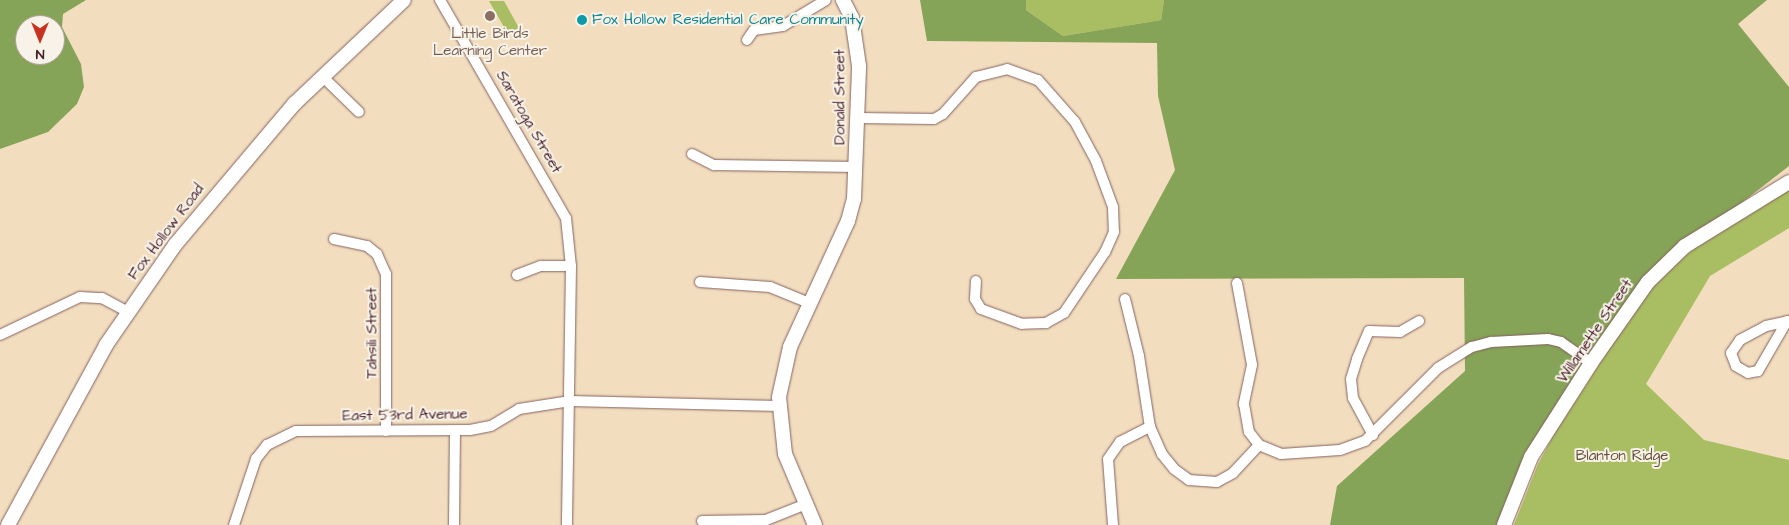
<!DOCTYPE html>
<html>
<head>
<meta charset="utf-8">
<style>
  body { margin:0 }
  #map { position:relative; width:1789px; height:525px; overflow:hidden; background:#f2ddbf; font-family:"Architects Daughter",sans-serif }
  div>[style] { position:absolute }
  .green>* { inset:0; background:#a9bd62 }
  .forest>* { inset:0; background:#86a458 }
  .roads { filter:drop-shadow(0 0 1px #85625f) drop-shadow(0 0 1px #85625f) }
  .street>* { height:10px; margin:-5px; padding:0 5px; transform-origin:5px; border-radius:5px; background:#fff }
  .secondary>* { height:14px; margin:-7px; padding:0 7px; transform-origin:7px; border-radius:7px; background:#fff }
  .dots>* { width:14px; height:14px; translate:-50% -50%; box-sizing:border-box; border:2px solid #f7f3e8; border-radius:50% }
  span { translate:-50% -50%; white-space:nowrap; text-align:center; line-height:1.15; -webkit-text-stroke:4px #f7f3e8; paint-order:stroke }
  .culture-label { font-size:15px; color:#0d838f }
  .left { translate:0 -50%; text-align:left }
  .education-label { font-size:15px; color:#785e54 }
  .street-label { font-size:15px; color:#4a1f2b }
  .park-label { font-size:15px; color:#664e3c }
  .north { position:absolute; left:15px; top:15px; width:50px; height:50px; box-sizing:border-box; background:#f7f3e8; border:1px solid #b29e9c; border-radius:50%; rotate:180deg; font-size:14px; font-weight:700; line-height:20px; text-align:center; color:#4a1f2b }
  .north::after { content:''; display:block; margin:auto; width:18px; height:22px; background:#c8321e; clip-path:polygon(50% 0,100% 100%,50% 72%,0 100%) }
</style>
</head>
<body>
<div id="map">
  <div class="green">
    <div style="clip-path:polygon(1026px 0,1164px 0,1161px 20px,1063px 36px,1026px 10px)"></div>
    <div style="clip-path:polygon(489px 1px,504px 1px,519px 28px,508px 34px)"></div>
    <div style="clip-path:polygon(1789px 190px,1789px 228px,1710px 276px,1646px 384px,1704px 440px,1789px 460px,1789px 525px,1514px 525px,1538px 464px,1555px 433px,1635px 309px,1665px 272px,1700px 244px)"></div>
  </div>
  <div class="forest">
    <div style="clip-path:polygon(evenodd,0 0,86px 0,63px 14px,62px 27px,81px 64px,84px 87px,77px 104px,48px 132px,0 149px,0 0,25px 25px,55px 25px,55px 55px,25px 55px,25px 25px)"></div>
    <div style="clip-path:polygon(920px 0,1026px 0,1026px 10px,1063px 36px,1161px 20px,1164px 0,1767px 0,1738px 24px,1789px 87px,1789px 166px,1677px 253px,1531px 457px,1508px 525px,1330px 525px,1337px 486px,1465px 371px,1464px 278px,1116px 279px,1175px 170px,1158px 96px,1157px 43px,927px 41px)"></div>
  </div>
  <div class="roads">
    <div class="street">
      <div style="left:440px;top:0;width:252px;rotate:60deg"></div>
      <div style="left:566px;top:218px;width:48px;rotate:84.1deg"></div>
      <div style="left:571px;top:266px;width:259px;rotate:90.9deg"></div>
      <div style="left:747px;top:40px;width:12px;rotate:-55deg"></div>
      <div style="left:754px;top:30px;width:29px;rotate:-8deg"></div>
      <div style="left:783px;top:26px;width:50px;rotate:-31.2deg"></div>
      <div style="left:323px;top:77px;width:50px;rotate:44.2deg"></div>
      <div style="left:857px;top:118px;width:77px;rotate:0.7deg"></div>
      <div style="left:934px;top:119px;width:10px;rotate:-29deg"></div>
      <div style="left:943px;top:114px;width:50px;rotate:-48.3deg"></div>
      <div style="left:976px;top:77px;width:32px;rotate:-14deg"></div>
      <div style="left:1007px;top:69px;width:33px;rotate:20deg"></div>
      <div style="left:1038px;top:80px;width:56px;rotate:48.6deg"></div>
      <div style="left:1075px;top:122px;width:44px;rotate:61.7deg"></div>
      <div style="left:1096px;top:161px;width:49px;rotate:69.7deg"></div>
      <div style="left:1113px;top:207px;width:25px;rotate:88deg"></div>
      <div style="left:1114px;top:232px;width:22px;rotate:114deg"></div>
      <div style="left:1105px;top:252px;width:73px;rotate:123.9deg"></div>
      <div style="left:1064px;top:313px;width:21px;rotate:151deg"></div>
      <div style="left:1046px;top:323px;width:24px;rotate:178deg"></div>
      <div style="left:1022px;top:324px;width:44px;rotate:-159.9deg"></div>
      <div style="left:981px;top:309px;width:12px;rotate:-121deg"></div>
      <div style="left:975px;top:299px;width:18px;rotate:-87deg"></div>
      <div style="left:692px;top:154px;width:25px;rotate:27deg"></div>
      <div style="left:714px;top:165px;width:142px;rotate:0.8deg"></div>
      <div style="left:334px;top:239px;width:34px;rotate:12deg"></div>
      <div style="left:367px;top:246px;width:13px;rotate:39deg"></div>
      <div style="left:377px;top:254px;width:22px;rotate:66deg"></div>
      <div style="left:386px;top:274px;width:157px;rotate:90deg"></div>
      <div style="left:517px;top:275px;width:26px;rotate:-21deg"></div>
      <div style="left:541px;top:266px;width:30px"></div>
      <div style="left:700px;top:282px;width:70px;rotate:4.1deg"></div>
      <div style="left:770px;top:287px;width:42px;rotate:22.3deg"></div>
      <div style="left:1237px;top:283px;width:83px;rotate:79.6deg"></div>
      <div style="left:1252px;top:365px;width:40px;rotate:102deg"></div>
      <div style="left:1244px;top:404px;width:28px;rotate:80deg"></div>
      <div style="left:1249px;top:432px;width:16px;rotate:52deg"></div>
      <div style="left:1259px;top:445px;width:24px;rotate:22deg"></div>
      <div style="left:1281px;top:454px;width:59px;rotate:-3.9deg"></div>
      <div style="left:1340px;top:450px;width:27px;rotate:-20deg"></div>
      <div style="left:1365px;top:441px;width:103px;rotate:-45deg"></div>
      <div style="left:1438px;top:368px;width:40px;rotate:-32deg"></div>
      <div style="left:1472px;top:347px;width:20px;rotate:-15deg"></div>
      <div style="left:1491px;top:342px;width:57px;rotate:-3deg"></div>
      <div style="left:1548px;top:339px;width:13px;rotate:13deg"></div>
      <div style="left:1561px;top:342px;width:37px;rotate:35deg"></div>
      <div style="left:1125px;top:299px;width:59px;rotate:76.2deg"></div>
      <div style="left:1139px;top:356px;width:72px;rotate:81.2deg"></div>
      <div style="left:1150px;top:427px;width:30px;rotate:66deg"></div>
      <div style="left:1162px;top:454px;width:19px;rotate:51deg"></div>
      <div style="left:1174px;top:469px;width:19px;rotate:36deg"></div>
      <div style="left:1189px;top:480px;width:28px;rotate:4deg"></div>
      <div style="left:1217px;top:482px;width:18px;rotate:-29deg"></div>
      <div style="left:1233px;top:473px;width:38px;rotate:-47deg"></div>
      <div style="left:1787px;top:321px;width:58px;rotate:120.1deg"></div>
      <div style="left:1758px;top:371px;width:10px;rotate:169deg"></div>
      <div style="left:1748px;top:373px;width:14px;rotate:-150deg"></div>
      <div style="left:1736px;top:366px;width:14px;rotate:-111deg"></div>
      <div style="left:1731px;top:353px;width:16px;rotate:-55deg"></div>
      <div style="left:1740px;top:340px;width:30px;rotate:-28deg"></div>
      <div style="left:1766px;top:326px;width:24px;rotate:-12deg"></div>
      <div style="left:0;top:335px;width:89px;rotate:-25.4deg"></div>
      <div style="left:80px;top:297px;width:22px;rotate:3deg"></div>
      <div style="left:102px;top:298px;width:30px;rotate:28deg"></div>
      <div style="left:1373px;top:435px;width:42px;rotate:-118.4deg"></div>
      <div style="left:1353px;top:398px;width:19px;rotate:-96deg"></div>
      <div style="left:1351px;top:379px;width:21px;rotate:-73deg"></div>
      <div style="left:1357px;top:359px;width:30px;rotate:-67deg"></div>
      <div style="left:1369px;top:331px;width:31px;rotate:2deg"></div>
      <div style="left:1400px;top:332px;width:22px;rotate:-30deg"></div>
      <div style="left:702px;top:521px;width:64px;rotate:-0.9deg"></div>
      <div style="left:766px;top:520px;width:43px;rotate:-21.8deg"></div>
      <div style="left:234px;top:525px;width:70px;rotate:-71.6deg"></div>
      <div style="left:256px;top:459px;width:18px;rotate:-52deg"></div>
      <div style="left:267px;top:445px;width:32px;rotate:-26deg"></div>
      <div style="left:296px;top:431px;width:174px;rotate:-0.3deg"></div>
      <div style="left:470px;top:430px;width:21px;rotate:-11deg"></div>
      <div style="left:491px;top:426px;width:33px;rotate:-31deg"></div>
      <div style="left:519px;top:409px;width:52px;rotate:-8.9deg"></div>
      <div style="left:570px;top:401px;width:208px;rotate:1.4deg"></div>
      <div style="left:454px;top:525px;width:94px;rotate:-89.4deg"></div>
      <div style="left:1113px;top:525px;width:66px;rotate:-94.3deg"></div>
      <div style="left:1108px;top:459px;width:21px;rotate:-55deg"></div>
      <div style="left:1120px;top:442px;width:34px;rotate:-27deg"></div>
    </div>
    <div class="secondary">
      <div style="left:8px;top:525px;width:205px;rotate:-61.4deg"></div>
      <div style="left:106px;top:345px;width:121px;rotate:-55.4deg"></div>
      <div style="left:175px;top:245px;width:185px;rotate:-49.8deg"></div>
      <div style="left:294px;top:104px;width:151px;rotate:-43.4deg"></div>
      <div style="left:815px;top:525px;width:77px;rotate:-112.9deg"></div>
      <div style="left:785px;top:454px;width:57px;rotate:-96deg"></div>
      <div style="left:779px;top:397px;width:51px;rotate:-77.6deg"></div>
      <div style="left:790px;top:347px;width:139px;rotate:-65.3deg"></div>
      <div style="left:848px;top:221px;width:23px;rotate:-75deg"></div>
      <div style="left:854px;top:199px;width:133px;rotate:-87.8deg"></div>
      <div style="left:859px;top:66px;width:49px;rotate:-98.3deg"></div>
      <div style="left:852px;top:18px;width:20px;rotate:-117deg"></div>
      <div style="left:1504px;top:525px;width:73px;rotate:-68.3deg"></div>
      <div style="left:1531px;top:457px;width:112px;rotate:-57.4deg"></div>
      <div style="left:1591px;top:363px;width:99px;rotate:-54.9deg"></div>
      <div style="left:1648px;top:282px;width:52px;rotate:-44.2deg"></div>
      <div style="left:1685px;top:246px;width:122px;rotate:-31.6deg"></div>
    </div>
  </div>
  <div class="dots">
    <div style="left:490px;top:16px;background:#8d6e63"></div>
    <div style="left:582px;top:20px;background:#0f9aa8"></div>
  </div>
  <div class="culture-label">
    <span class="left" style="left:592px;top:20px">Fox Hollow Residential Care Community</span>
  </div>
  <div class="education-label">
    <span style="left:490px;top:42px">Little Birds<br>Learning Center</span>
  </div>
  <div class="street-label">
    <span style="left:840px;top:97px;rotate:-90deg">Donald Street</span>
    <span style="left:529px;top:122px;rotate:60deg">Saratoga Street</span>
    <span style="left:166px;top:232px;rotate:-53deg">Fox Hollow Road</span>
    <span style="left:1595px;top:331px;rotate:-56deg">Willamette Street</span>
    <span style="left:372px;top:333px;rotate:-90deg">Tahsili Street</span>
    <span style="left:405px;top:415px;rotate:-1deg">East 53rd Avenue</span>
  </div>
  <div class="park-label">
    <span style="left:1622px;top:456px">Blanton Ridge</span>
  </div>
  <div class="north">N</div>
</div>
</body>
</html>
